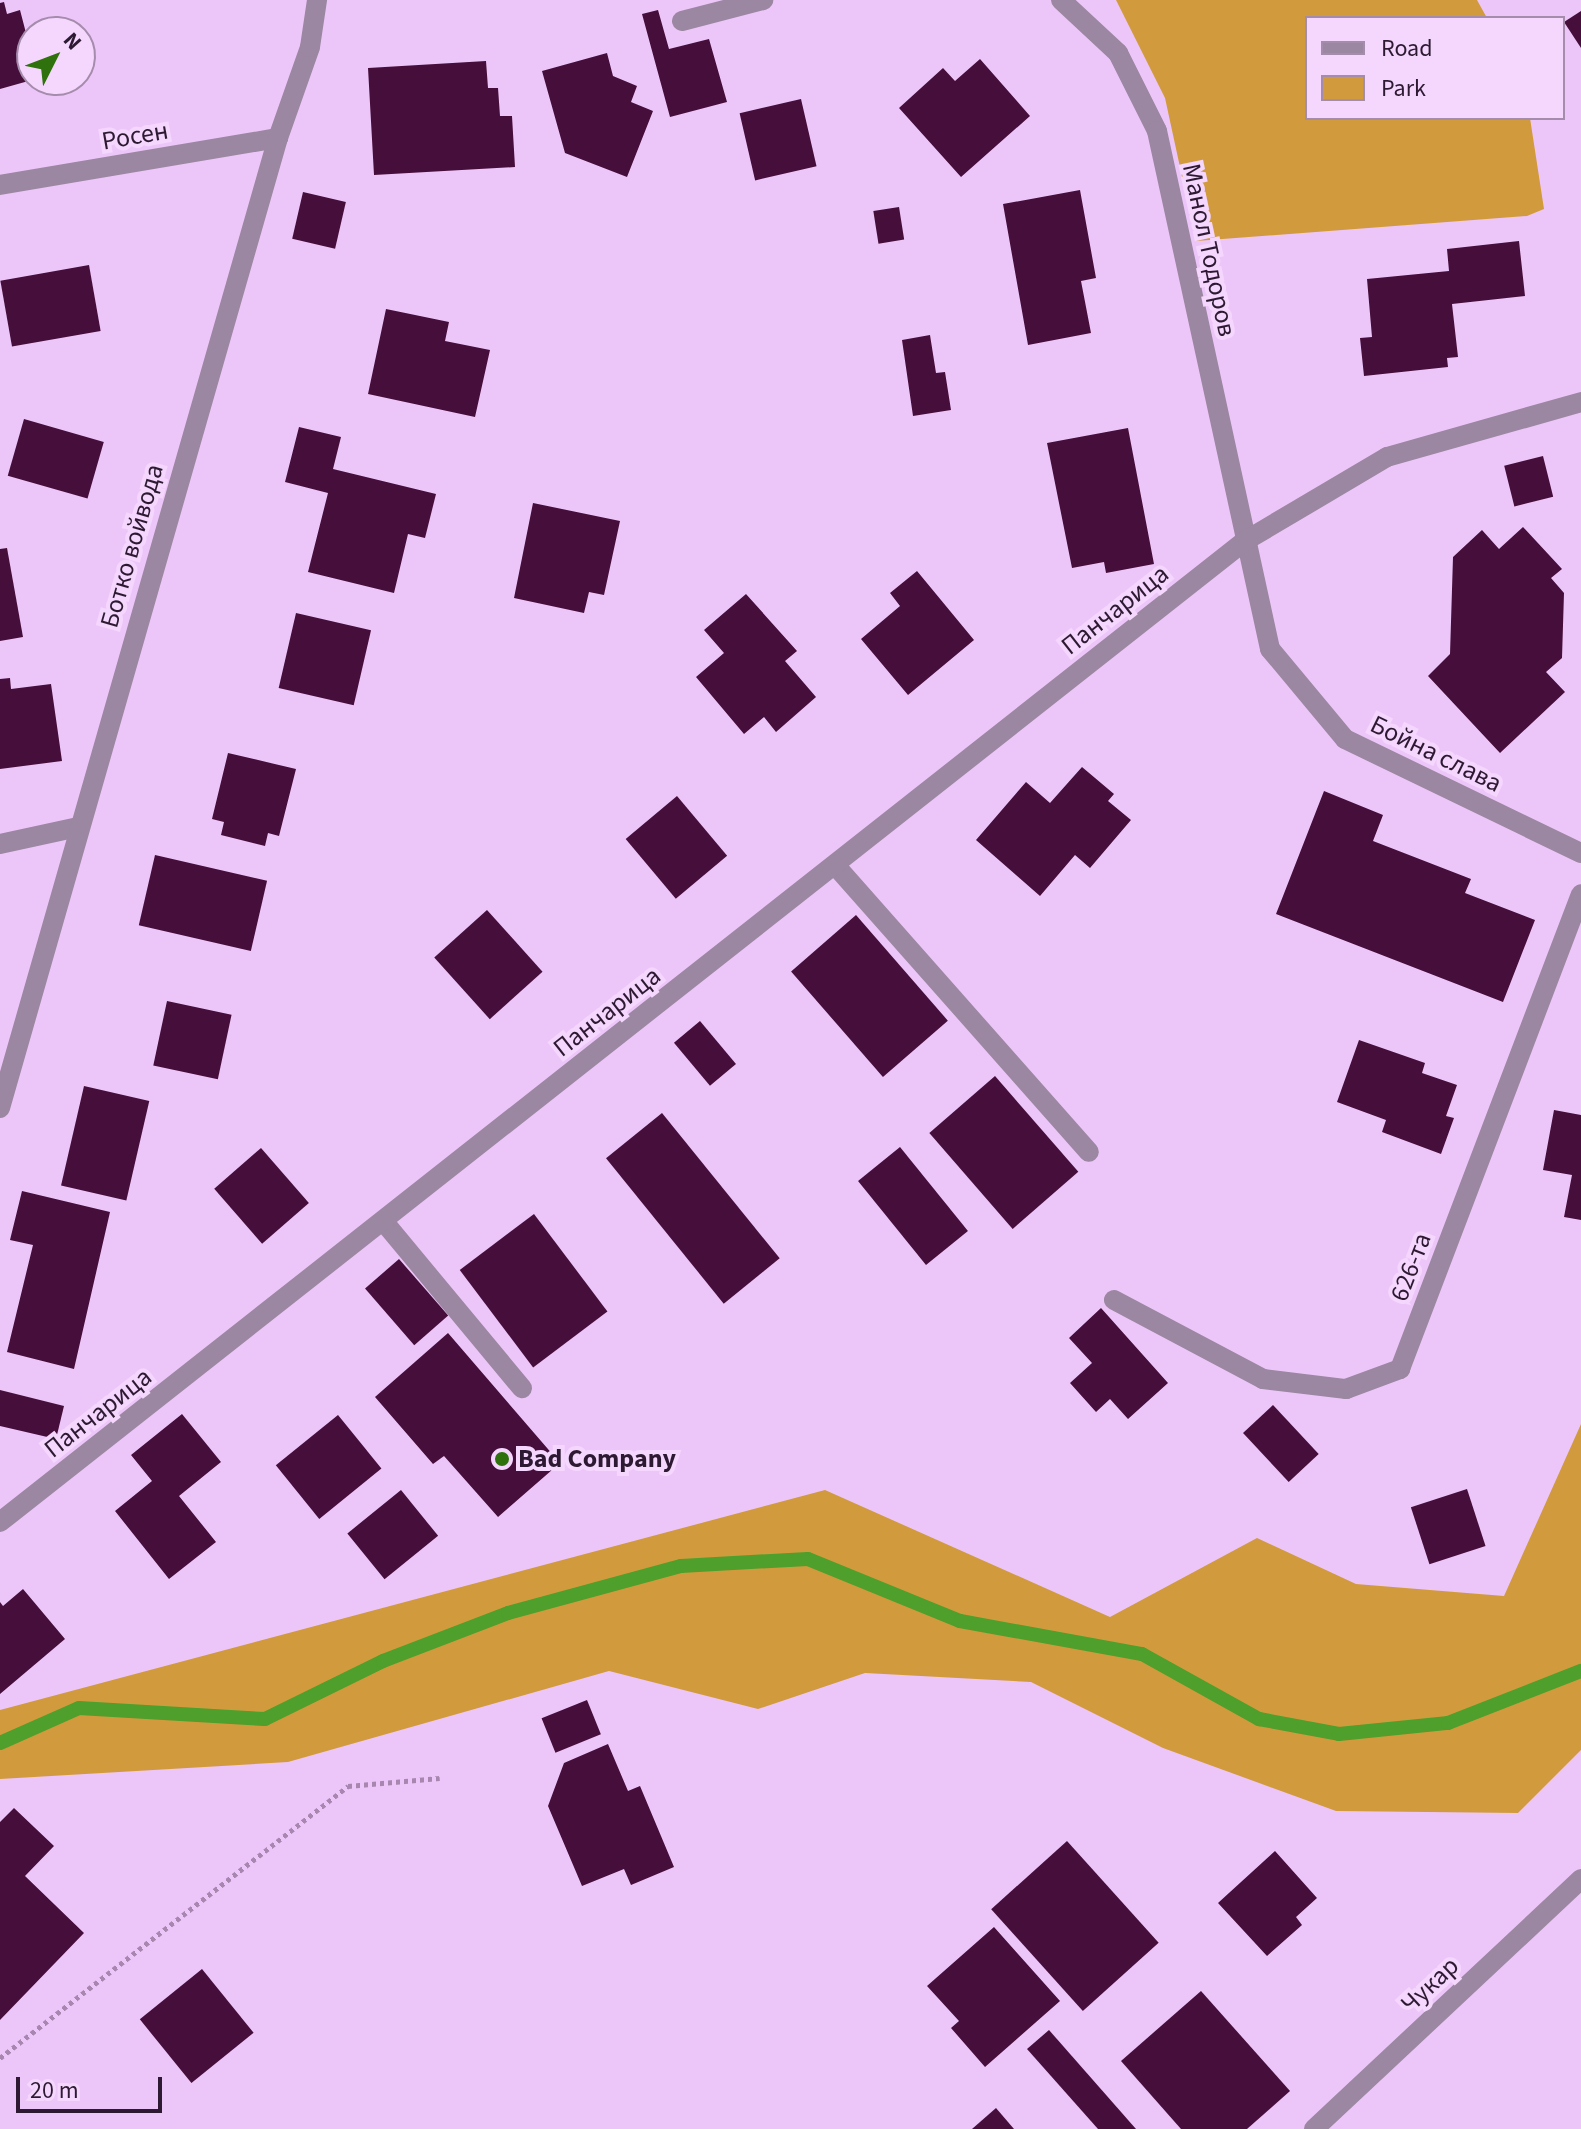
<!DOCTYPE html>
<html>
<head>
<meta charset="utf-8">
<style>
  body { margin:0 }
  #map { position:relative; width:1581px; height:2129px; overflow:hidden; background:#edc6f9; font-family:"Source Sans 3",sans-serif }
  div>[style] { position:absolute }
  .green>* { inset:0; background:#d19b3d }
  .stream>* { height:14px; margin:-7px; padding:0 7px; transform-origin:7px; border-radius:7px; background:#4e9f2b }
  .building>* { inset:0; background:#460e3a; transform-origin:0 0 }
  .path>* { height:5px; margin-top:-2.5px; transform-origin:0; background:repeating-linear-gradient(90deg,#a787b0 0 4px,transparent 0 8px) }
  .service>* { height:20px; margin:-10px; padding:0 10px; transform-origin:10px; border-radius:10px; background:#9b87a1 }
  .minor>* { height:20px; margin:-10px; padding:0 10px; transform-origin:10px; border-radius:10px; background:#9b87a1 }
  .dots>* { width:22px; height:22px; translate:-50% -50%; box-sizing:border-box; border:4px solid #f5d7fe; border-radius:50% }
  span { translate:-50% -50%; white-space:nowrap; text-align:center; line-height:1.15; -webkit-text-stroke:8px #f5d7fe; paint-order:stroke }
  .street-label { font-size:26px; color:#2d1a32 }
  .poi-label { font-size:26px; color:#2d1a32; font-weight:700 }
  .left { translate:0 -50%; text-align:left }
  .legend { position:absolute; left:1305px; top:16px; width:260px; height:104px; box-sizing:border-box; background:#f5d7fe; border:2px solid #a58bac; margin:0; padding:10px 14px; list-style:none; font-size:24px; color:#2d1a32 }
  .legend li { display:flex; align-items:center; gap:16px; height:40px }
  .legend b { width:40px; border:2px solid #a58bac }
  .north { position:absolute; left:16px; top:16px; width:80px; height:80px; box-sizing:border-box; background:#f5d7fe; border:2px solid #a58bac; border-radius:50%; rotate:48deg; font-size:22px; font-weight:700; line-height:32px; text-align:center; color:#2d1a32 }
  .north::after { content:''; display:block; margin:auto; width:28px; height:36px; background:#2f710c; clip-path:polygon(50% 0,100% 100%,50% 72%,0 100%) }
  .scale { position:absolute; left:16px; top:2077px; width:146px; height:36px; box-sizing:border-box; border:4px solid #2d1a32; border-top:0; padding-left:10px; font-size:24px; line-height:28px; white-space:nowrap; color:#2d1a32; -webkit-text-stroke:6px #f5d7fe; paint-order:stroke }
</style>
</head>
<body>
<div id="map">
  <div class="green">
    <div style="clip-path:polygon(1116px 0,1477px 0,1487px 18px,1307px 18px,1307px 118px,1530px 118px,1544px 209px,1527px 216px,1196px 241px,1165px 98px)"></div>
    <div style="clip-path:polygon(1581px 1424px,1581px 1750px,1518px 1813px,1336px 1811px,1163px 1748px,1031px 1682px,865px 1673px,758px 1709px,609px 1671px,288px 1762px,0 1779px,0 1710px,825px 1490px,1110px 1617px,1257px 1538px,1356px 1584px,1504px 1596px)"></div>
  </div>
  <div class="stream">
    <div style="left:0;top:1743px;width:86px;rotate:-23.9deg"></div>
    <div style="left:79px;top:1708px;width:186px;rotate:3.4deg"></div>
    <div style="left:265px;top:1719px;width:131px;rotate:-26.2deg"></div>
    <div style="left:383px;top:1661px;width:134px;rotate:-21deg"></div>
    <div style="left:508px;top:1613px;width:179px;rotate:-15.2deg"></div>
    <div style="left:681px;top:1566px;width:127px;rotate:-3.2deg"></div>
    <div style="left:808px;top:1559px;width:164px;rotate:22.2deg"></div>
    <div style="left:960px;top:1621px;width:185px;rotate:10.3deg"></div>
    <div style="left:1142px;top:1654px;width:134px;rotate:29.1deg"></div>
    <div style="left:1259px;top:1719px;width:81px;rotate:10.6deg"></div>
    <div style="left:1339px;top:1734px;width:110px;rotate:-5.8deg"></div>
    <div style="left:1448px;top:1723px;width:143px;rotate:-21.4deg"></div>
  </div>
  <div class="building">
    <div style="clip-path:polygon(4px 2px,7px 14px,20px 10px,32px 56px,32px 80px,0 89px,0 3px)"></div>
    <div style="clip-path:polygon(658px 10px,669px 49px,709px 39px,727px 102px,670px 117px,642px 14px)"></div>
    <div style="clip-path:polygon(1581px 11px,1581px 48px,1564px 22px)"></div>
    <div style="clip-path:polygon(607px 53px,613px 76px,637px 86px,631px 102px,653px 111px,627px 177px,565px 153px,542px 71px)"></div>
    <div style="clip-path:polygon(980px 59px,1030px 116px,961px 177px,899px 108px,943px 68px,955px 81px)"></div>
    <div style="clip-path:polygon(486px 61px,488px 88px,498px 88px,500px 116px,512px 116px,515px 167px,374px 175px,368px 68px)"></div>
    <div style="left:801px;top:99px;width:69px;height:63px;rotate:77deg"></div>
    <div style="clip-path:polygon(1080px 190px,1096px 278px,1081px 281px,1091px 333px,1028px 345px,1003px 204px)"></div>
    <div style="left:303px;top:192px;width:44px;height:48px;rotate:13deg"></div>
    <div style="left:899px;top:207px;width:33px;height:26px;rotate:81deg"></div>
    <div style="clip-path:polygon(1519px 241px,1525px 296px,1452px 304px,1458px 357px,1447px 358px,1448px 367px,1364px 376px,1360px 338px,1372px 337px,1367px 279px,1449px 271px,1447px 249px)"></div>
    <div style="left:89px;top:265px;width:67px;height:90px;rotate:80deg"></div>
    <div style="clip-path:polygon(386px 309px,449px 322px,445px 341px,490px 350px,475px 417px,368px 394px)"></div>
    <div style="clip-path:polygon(930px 335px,936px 373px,945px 372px,951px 410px,913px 416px,902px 340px)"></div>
    <div style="left:24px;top:419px;width:83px;height:59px;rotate:16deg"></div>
    <div style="clip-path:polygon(299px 427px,341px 437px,333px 469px,436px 494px,425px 538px,408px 534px,394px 593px,308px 572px,328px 493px,285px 482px)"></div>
    <div style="clip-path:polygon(1128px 428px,1154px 564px,1106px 573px,1104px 562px,1072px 568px,1047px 443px)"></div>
    <div style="left:1543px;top:456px;width:42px;height:40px;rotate:76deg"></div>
    <div style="clip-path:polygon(533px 503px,620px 521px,604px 595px,589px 592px,584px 613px,514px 598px)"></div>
    <div style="clip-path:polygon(1523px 527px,1562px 569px,1551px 578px,1564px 593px,1562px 658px,1546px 672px,1565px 692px,1500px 753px,1428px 676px,1450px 654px,1453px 557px,1482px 530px,1499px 549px)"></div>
    <div style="clip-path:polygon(7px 548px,23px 637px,0 641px,0 549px)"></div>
    <div style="clip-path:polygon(917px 571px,974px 640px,908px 695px,861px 639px,900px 606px,890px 593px)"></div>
    <div style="clip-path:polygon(746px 594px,797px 651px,785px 661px,816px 697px,776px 732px,764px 717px,744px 734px,696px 677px,724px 653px,704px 630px)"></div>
    <div style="left:296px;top:613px;width:77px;height:77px;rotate:13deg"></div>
    <div style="clip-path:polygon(10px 678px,11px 689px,51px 684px,62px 761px,0 769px,0 679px)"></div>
    <div style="clip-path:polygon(228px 753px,296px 769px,279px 836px,268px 833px,265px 846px,221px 835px,224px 822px,212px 819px)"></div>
    <div style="clip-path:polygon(1082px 767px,1114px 794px,1108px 801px,1131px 820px,1090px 868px,1075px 855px,1040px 896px,976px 840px,1026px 782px,1050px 803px)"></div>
    <div style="clip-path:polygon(1324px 791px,1383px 815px,1373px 841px,1471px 879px,1465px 893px,1535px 920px,1503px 1002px,1276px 914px)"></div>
    <div style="left:677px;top:796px;width:78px;height:67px;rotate:50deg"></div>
    <div style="left:155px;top:855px;width:115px;height:72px;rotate:13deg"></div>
    <div style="left:487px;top:910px;width:83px;height:71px;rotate:48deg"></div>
    <div style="left:856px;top:915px;width:140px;height:86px;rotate:49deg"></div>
    <div style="left:167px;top:1001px;width:66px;height:66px;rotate:12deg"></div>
    <div style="left:700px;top:1021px;width:56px;height:34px;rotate:50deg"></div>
    <div style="clip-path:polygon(1359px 1040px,1425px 1063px,1422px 1073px,1457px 1085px,1446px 1116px,1454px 1118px,1441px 1154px,1382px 1132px,1386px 1120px,1337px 1102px)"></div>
    <div style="left:995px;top:1076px;width:127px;height:87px;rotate:49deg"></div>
    <div style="left:84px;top:1086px;width:67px;height:102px;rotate:13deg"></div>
    <div style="clip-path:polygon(1554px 1110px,1581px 1115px,1581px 1220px,1564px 1217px,1572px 1175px,1543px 1170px)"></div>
    <div style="left:662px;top:1113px;width:187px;height:72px;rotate:51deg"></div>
    <div style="left:900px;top:1147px;width:108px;height:54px;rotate:51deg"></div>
    <div style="left:261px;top:1148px;width:73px;height:62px;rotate:49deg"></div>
    <div style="clip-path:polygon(22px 1191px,110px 1212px,74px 1369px,7px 1352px,33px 1245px,10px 1240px)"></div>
    <div style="left:534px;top:1214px;width:122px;height:93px;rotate:53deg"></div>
    <div style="left:399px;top:1259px;width:75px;height:45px;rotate:49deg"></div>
    <div style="clip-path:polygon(1101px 1308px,1168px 1383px,1128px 1419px,1110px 1399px,1096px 1412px,1070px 1383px,1092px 1363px,1069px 1338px)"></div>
    <div style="clip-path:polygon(448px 1333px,560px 1463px,498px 1517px,444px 1456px,433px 1464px,375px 1397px)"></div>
    <div style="clip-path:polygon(0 1390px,64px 1406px,56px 1439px,0 1426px)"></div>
    <div style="left:1273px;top:1405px;width:67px;height:41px;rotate:47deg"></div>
    <div style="clip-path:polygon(182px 1414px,221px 1462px,179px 1496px,216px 1542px,169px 1579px,115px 1511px,152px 1481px,131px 1455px)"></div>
    <div style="left:338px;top:1415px;width:69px;height:80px;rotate:51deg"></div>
    <div style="left:1467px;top:1489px;width:60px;height:59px;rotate:72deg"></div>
    <div style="left:401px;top:1490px;width:59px;height:69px;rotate:51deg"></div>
    <div style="clip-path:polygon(23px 1589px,65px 1639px,0 1694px,0 1602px,3px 1606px)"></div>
    <div style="left:587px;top:1700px;width:37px;height:49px;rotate:68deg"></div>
    <div style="clip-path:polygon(608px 1744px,628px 1791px,640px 1786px,674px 1867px,631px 1885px,624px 1869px,582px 1886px,548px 1806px,564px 1763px)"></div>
    <div style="clip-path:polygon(14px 1808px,54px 1846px,25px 1876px,84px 1933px,0 2020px,0 1822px)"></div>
    <div style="left:1067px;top:1841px;width:137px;height:102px;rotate:48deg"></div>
    <div style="clip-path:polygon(1275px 1851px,1317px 1898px,1296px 1917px,1302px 1925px,1267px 1956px,1218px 1903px)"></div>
    <div style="clip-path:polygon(994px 1927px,1060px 2001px,985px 2067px,951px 2028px,959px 2021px,927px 1986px)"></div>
    <div style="left:202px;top:1969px;width:82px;height:80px;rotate:51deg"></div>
    <div style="clip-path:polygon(1201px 1991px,1290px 2091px,1247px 2129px,1181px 2129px,1121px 2061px)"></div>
    <div style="clip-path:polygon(1049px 2030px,1136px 2129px,1098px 2129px,1027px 2049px)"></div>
    <div style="clip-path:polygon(996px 2108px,1014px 2129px,972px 2129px)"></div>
  </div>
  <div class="path">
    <div style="left:0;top:2058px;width:442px;rotate:-38deg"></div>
    <div style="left:348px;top:1786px;width:92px;rotate:-5deg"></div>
  </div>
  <div class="service">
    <div style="left:682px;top:21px;width:84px;rotate:-14.5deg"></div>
  </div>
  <div class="minor">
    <div style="left:1061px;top:0;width:78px;rotate:42.9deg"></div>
    <div style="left:1118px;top:53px;width:87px;rotate:63.4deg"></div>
    <div style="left:1157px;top:131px;width:530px;rotate:77.69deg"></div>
    <div style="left:1270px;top:649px;width:117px;rotate:50.2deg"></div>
    <div style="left:1345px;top:739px;width:262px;rotate:25.8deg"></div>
    <div style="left:0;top:185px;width:282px;rotate:-9.6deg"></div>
    <div style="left:0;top:844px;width:80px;rotate:-12.3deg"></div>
    <div style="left:835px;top:865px;width:383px;rotate:48.5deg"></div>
    <div style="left:0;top:1108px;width:1009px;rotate:-74.01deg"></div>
    <div style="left:278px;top:138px;width:96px;rotate:-70.6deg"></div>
    <div style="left:310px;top:47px;width:48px;rotate:-81.5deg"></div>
    <div style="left:384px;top:1222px;width:216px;rotate:50.3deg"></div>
    <div style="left:1114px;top:1300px;width:169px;rotate:27.9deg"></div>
    <div style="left:1263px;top:1379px;width:84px;rotate:6.9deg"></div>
    <div style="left:1346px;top:1389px;width:58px;rotate:-20.3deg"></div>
    <div style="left:1400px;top:1369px;width:508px;rotate:-69.14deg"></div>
    <div style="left:0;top:1522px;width:1585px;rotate:-38.24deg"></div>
    <div style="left:1245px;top:541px;width:165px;rotate:-30.6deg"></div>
    <div style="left:1387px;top:457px;width:202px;rotate:-15.8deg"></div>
    <div style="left:1314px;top:2129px;width:366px;rotate:-43.1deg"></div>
  </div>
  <div class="dots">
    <div style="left:502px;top:1459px;background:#2f710c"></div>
  </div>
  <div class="street-label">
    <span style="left:135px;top:136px;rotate:-10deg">Росен</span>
    <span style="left:1209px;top:250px;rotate:78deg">Манол Тодоров</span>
    <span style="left:132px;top:546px;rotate:-74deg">Ботко войвода</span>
    <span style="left:1115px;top:610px;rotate:-38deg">Панчарица</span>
    <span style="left:1436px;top:754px;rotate:26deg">Бойна слава</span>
    <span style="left:607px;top:1012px;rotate:-38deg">Панчарица</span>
    <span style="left:1411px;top:1267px;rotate:-69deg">626-та</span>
    <span style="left:98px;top:1413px;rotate:-38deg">Панчарица</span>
    <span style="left:1430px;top:1985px;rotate:-43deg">Чукар</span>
  </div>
  <div class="poi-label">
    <span class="left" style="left:518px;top:1459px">Bad Company</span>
  </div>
  <ul class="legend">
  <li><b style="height:10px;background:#9b87a1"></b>Road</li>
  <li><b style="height:22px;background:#d19b3d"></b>Park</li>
  </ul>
  <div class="north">N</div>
  <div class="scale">20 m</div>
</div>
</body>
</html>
